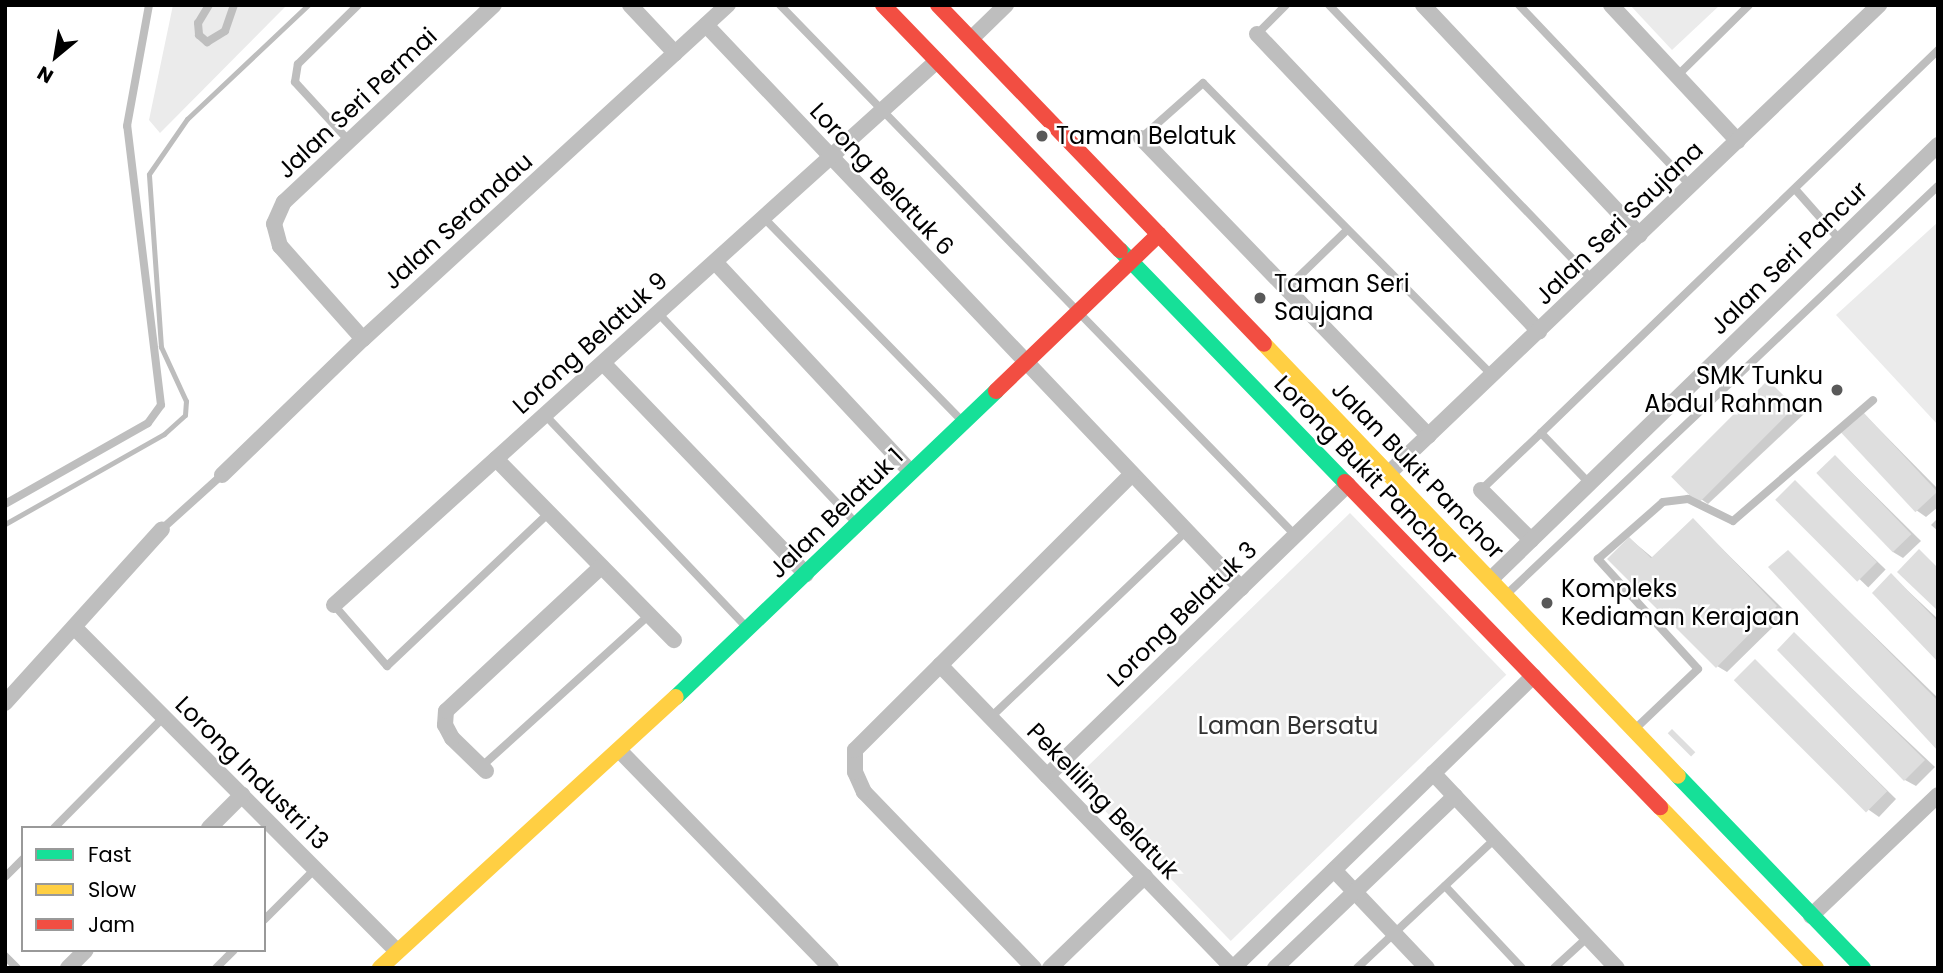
<!DOCTYPE html>
<html>
<head>
<meta charset="utf-8">
<style>
  body { margin:0 }
  #map { position:relative; width:1943px; height:973px; overflow:hidden; background:#fff; font-family:Poppins,sans-serif }
  div>[style] { position:absolute }
  .green>* { inset:0; background:#ebebeb; transform-origin:0 0 }
  .shadow>* { inset:0; background:#0003; transform-origin:0 0 }
  .stream>* { height:5px; margin:-2.5px; padding:0 2.5px; transform-origin:2.5px; border-radius:2.5px; background:#bdbdbd }
  .building>* { inset:0; background:#dedede; transform-origin:0 0 }
  .lane>* { height:8px; margin:-4px; padding:0 4px; transform-origin:4px; border-radius:4px; background:#bebebe }
  .street>* { height:16px; margin:-8px; padding:0 8px; transform-origin:8px; border-radius:8px; background:#bebebe }
  .fast>* { height:16px; margin:-8px; padding:0 8px; transform-origin:8px; border-radius:8px; background:#16e098 }
  .slow>* { height:16px; margin:-8px; padding:0 8px; transform-origin:8px; border-radius:8px; background:#ffcf43 }
  .jam>* { height:16px; margin:-8px; padding:0 8px; transform-origin:8px; border-radius:8px; background:#f24e42 }
  .dots>* { width:19px; height:19px; translate:-50% -50%; box-sizing:border-box; border:4px solid #fff; border-radius:50% }
  span { translate:-50% -50%; white-space:nowrap; text-align:center; line-height:1.15; -webkit-text-stroke:5px #fff; paint-order:stroke }
  .street-label { font-size:24px; color:#000 }
  .poi-label { font-size:24px; color:#000 }
  .left { translate:0 -50%; text-align:left }
  .right { translate:-100% -50%; text-align:right }
  .park-label { font-size:24px; color:#313131 }
  .frame { position:absolute; inset:0; border:7px solid #000; pointer-events:none }
  .legend { position:absolute; left:21px; top:826px; width:245px; height:126px; box-sizing:border-box; background:#fff; border:2px solid #999; margin:0; padding:9px 12px; list-style:none; font-size:21px; color:#000 }
  .legend li { display:flex; align-items:center; gap:14px; height:35px }
  .legend b { width:35px; border:2px solid #999 }
  .north { position:absolute; left:21px; top:21px; width:70px; height:70px; -webkit-text-stroke:5px #fff; paint-order:stroke; rotate:210deg; font-size:19px; font-weight:700; line-height:28px; text-align:center; color:#000 }
  .north::after { content:''; display:block; margin:auto; width:24px; height:32px; background:#000; clip-path:polygon(50% 0,100% 100%,50% 72%,0 100%) }
</style>
</head>
<body>
<div id="map">
  <div class="green">
    <div style="clip-path:polygon(173px 5px,287px 5px,160px 133px,149px 120px)"></div>
    <div style="clip-path:polygon(1630px 5px,1720px 5px,1672px 50px)"></div>
    <div style="clip-path:polygon(1938px 222px,1938px 425px,1836px 315px)"></div>
    <div style="left:1350px;top:513px;width:225px;height:383px;rotate:46deg"></div>
  </div>
  <div class="shadow">
    <div style="clip-path:polygon(1768px 382px,1804px 414px,1708px 504px,1698px 497px)"></div>
    <div style="clip-path:polygon(1864px 414px,1938px 489px,1938px 507px,1926px 517px,1916px 510px)"></div>
    <div style="clip-path:polygon(1836px 457px,1921px 541px,1903px 558px,1893px 552px)"></div>
    <div style="left:1795px;top:482px;width:126px;height:25px;rotate:44deg"></div>
    <div style="clip-path:polygon(1938px 518px,1938px 531px,1931px 525px)"></div>
    <div style="clip-path:polygon(1693px 520px,1787px 613px,1727px 672px,1717px 666px,1630px 539px,1653px 558px)"></div>
    <div style="clip-path:polygon(1788px 552px,1938px 698px,1938px 749px)"></div>
    <div style="clip-path:polygon(1891px 575px,1938px 619px,1938px 660px)"></div>
    <div style="clip-path:polygon(1794px 634px,1935px 767px,1916px 786px,1905px 780px)"></div>
    <div style="clip-path:polygon(1756px 661px,1896px 799px,1879px 817px,1869px 810px)"></div>
  </div>
  <div class="stream">
    <div style="left:5px;top:524px;width:183px;rotate:-29.5deg"></div>
    <div style="left:164px;top:434px;width:28px;rotate:-42deg"></div>
    <div style="left:185px;top:415px;width:14px;rotate:-86deg"></div>
    <div style="left:186px;top:401px;width:60px;rotate:-114.8deg"></div>
    <div style="left:161px;top:347px;width:173px;rotate:-94deg"></div>
    <div style="left:149px;top:174px;width:67px;rotate:-55.4deg"></div>
    <div style="left:187px;top:119px;width:166px;rotate:-43.3deg"></div>
  </div>
  <div class="building">
    <div style="left:1768px;top:380px;width:38px;height:137px;rotate:45deg"></div>
    <div style="left:1863px;top:412px;width:109px;height:30px;rotate:47deg"></div>
    <div style="left:1835px;top:455px;width:110px;height:26px;rotate:46deg"></div>
    <div style="left:1795px;top:480px;width:116px;height:28px;rotate:45deg"></div>
    <div style="clip-path:polygon(1693px 518px,1777px 606px,1716px 668px,1607px 559px,1629px 537px,1651px 558px)"></div>
    <div style="clip-path:polygon(1919px 549px,1938px 568px,1938px 611px,1897px 572px)"></div>
    <div style="clip-path:polygon(1788px 550px,1938px 701px,1938px 751px,1768px 567px)"></div>
    <div style="clip-path:polygon(1891px 573px,1938px 622px,1938px 662px,1872px 593px)"></div>
    <div style="clip-path:polygon(1794px 632px,1925px 760px,1904px 781px,1777px 650px)"></div>
    <div style="left:1755px;top:659px;width:187px;height:30px;rotate:45deg"></div>
    <div style="left:1672px;top:729px;width:33px;height:6px;rotate:45deg"></div>
  </div>
  <div class="lane">
    <div style="left:209px;top:5px;width:21px;rotate:121deg"></div>
    <div style="left:198px;top:23px;width:12px;rotate:85deg"></div>
    <div style="left:199px;top:35px;width:11px;rotate:41deg"></div>
    <div style="left:207px;top:42px;width:21px;rotate:-31deg"></div>
    <div style="left:225px;top:31px;width:28px;rotate:-71deg"></div>
    <div style="left:780px;top:5px;width:739px;rotate:45.82deg"></div>
    <div style="left:1329px;top:5px;width:381px;rotate:46.2deg"></div>
    <div style="left:1519px;top:5px;width:250px;rotate:46.5deg"></div>
    <div style="left:1257px;top:34px;width:41px;rotate:-45deg"></div>
    <div style="left:1677px;top:76px;width:101px;rotate:-44.6deg"></div>
    <div style="left:1141px;top:138px;width:83px;rotate:-41.6deg"></div>
    <div style="left:1203px;top:83px;width:412px;rotate:45.3deg"></div>
    <div style="left:349px;top:141px;width:80px;rotate:-132.5deg"></div>
    <div style="left:295px;top:82px;width:18px;rotate:-81deg"></div>
    <div style="left:298px;top:64px;width:84px;rotate:-44.5deg"></div>
    <div style="left:1795px;top:189px;width:68px;rotate:48.6deg"></div>
    <div style="left:764px;top:218px;width:284px;rotate:45.7deg"></div>
    <div style="left:1286px;top:289px;width:85px;rotate:-44deg"></div>
    <div style="left:658px;top:313px;width:287px;rotate:46.7deg"></div>
    <div style="left:545px;top:415px;width:291px;rotate:46.5deg"></div>
    <div style="left:1541px;top:433px;width:552px;rotate:-43.97deg"></div>
    <div style="left:1481px;top:490px;width:83px;rotate:-43.5deg"></div>
    <div style="left:1541px;top:433px;width:69px;rotate:46.2deg"></div>
    <div style="left:5px;top:504px;width:164px;rotate:-29.5deg"></div>
    <div style="left:148px;top:423px;width:22px;rotate:-54deg"></div>
    <div style="left:161px;top:405px;width:281px;rotate:-96.9deg"></div>
    <div style="left:127px;top:126px;width:123px;rotate:-79.7deg"></div>
    <div style="left:162px;top:529px;width:81px;rotate:-42deg"></div>
    <div style="left:1508px;top:593px;width:592px;rotate:-43.43deg"></div>
    <div style="left:334px;top:605px;width:81px;rotate:49deg"></div>
    <div style="left:387px;top:666px;width:223px;rotate:-43.4deg"></div>
    <div style="left:991px;top:717px;width:269px;rotate:-43.6deg"></div>
    <div style="left:1635px;top:729px;width:87px;rotate:-43.6deg"></div>
    <div style="left:1698px;top:669px;width:149px;rotate:-132.3deg"></div>
    <div style="left:1598px;top:559px;width:86px;rotate:-41.2deg"></div>
    <div style="left:1663px;top:502px;width:25px;rotate:-7deg"></div>
    <div style="left:1688px;top:499px;width:50px;rotate:26.1deg"></div>
    <div style="left:1733px;top:521px;width:185px;rotate:-40.8deg"></div>
    <div style="left:481px;top:767px;width:227px;rotate:-42.1deg"></div>
    <div style="left:54px;top:828px;width:156px;rotate:-45.3deg"></div>
    <div style="left:5px;top:877px;width:25px;rotate:-45deg"></div>
    <div style="left:1445px;top:886px;width:112px;rotate:46.8deg"></div>
    <div style="left:264px;top:920px;width:72px;rotate:-45deg"></div>
    <div style="left:5px;top:956px;width:17px;rotate:45deg"></div>
    <div style="left:216px;top:968px;width:25px;rotate:-45deg"></div>
    <div style="left:1357px;top:968px;width:189px;rotate:-43.1deg"></div>
    <div style="left:1554px;top:968px;width:46px;rotate:-42.4deg"></div>
  </div>
  <div class="street">
    <div style="left:630px;top:5px;width:66px;rotate:46.8deg"></div>
    <div style="left:1423px;top:5px;width:316px;rotate:46.7deg"></div>
    <div style="left:1611px;top:5px;width:186px;rotate:47deg"></div>
    <div style="left:706px;top:25px;width:777px;rotate:46.46deg"></div>
    <div style="left:1257px;top:34px;width:410px;rotate:46.5deg"></div>
    <div style="left:971px;top:39px;width:49px;rotate:-44.2deg"></div>
    <div style="left:1141px;top:138px;width:414px;rotate:46deg"></div>
    <div style="left:715px;top:262px;width:287px;rotate:47deg"></div>
    <div style="left:363px;top:339px;width:125px;rotate:-131.7deg"></div>
    <div style="left:280px;top:246px;width:23px;rotate:-105deg"></div>
    <div style="left:274px;top:224px;width:24px;rotate:-66deg"></div>
    <div style="left:284px;top:202px;width:288px;rotate:-43.2deg"></div>
    <div style="left:603px;top:363px;width:293px;rotate:46.1deg"></div>
    <div style="left:496px;top:459px;width:254px;rotate:45.5deg"></div>
    <div style="left:1389px;top:473px;width:678px;rotate:-43.68deg"></div>
    <div style="left:222px;top:475px;width:196px;rotate:-44deg"></div>
    <div style="left:363px;top:339px;width:495px;rotate:-42.5deg"></div>
    <div style="left:1481px;top:490px;width:71px;rotate:45deg"></div>
    <div style="left:1491px;top:579px;width:623px;rotate:-44.15deg"></div>
    <div style="left:334px;top:605px;width:812px;rotate:-42.06deg"></div>
    <div style="left:75px;top:628px;width:456px;rotate:45.1deg"></div>
    <div style="left:940px;top:665px;width:421px;rotate:46deg"></div>
    <div style="left:1233px;top:968px;width:419px;rotate:-44.2deg"></div>
    <div style="left:5px;top:703px;width:234px;rotate:-47.9deg"></div>
    <div style="left:620px;top:751px;width:303px;rotate:45.8deg"></div>
    <div style="left:486px;top:771px;width:47px;rotate:-135.9deg"></div>
    <div style="left:452px;top:738px;width:15px;rotate:-118deg"></div>
    <div style="left:445px;top:725px;width:14px;rotate:-86deg"></div>
    <div style="left:446px;top:711px;width:212px;rotate:-42.9deg"></div>
    <div style="left:1433px;top:773px;width:268px;rotate:46.7deg"></div>
    <div style="left:1047px;top:776px;width:419px;rotate:-44.1deg"></div>
    <div style="left:209px;top:828px;width:47px;rotate:-45deg"></div>
    <div style="left:1334px;top:870px;width:135px;rotate:46.5deg"></div>
    <div style="left:1811px;top:916px;width:175px;rotate:-43.6deg"></div>
    <div style="left:68px;top:968px;width:25px;rotate:-45deg"></div>
    <div style="left:1034px;top:968px;width:245px;rotate:-134deg"></div>
    <div style="left:864px;top:792px;width:22px;rotate:-114deg"></div>
    <div style="left:855px;top:772px;width:22px;rotate:-90deg"></div>
    <div style="left:855px;top:750px;width:390px;rotate:-44.9deg"></div>
    <div style="left:1050px;top:968px;width:132px;rotate:-44.1deg"></div>
    <div style="left:1275px;top:968px;width:249px;rotate:-43.7deg"></div>
  </div>
  <div class="fast">
    <div style="left:1120px;top:250px;width:323px;rotate:45.9deg"></div>
    <div style="left:676px;top:697px;width:443px;rotate:-43.7deg"></div>
    <div style="left:1678px;top:776px;width:267px;rotate:46.1deg"></div>
  </div>
  <div class="slow">
    <div style="left:1264px;top:344px;width:598px;rotate:46.22deg"></div>
    <div style="left:1660px;top:807px;width:224px;rotate:45.9deg"></div>
    <div style="left:380px;top:968px;width:401px;rotate:-42.5deg"></div>
  </div>
  <div class="jam">
    <div style="left:883px;top:5px;width:341px;rotate:46deg"></div>
    <div style="left:938px;top:5px;width:470px;rotate:46.1deg"></div>
    <div style="left:996px;top:391px;width:226px;rotate:-43.9deg"></div>
    <div style="left:1345px;top:482px;width:453px;rotate:45.9deg"></div>
  </div>
  <div class="dots">
    <div style="left:1042px;top:136px;background:#595959"></div>
    <div style="left:1260px;top:298px;background:#595959"></div>
    <div style="left:1837px;top:390px;background:#595959"></div>
    <div style="left:1547px;top:603px;background:#595959"></div>
  </div>
  <div class="street-label">
    <span style="left:357px;top:103px;rotate:-43deg">Jalan Seri Permai</span>
    <span style="left:882px;top:179px;rotate:47deg">Lorong Belatuk 6</span>
    <span style="left:458px;top:221px;rotate:-42deg">Jalan Serandau</span>
    <span style="left:1619px;top:223px;rotate:-44deg">Jalan Seri Saujana</span>
    <span style="left:1789px;top:258px;rotate:-44deg">Jalan Seri Pancur</span>
    <span style="left:590px;top:343px;rotate:-42deg">Lorong Belatuk 9</span>
    <span style="left:1366px;top:470px;rotate:46deg">Lorong Bukit Panchor</span>
    <span style="left:1418px;top:470px;rotate:46deg">Jalan Bukit Panchor</span>
    <span style="left:836px;top:513px;rotate:-44deg">Jalan Belatuk 1</span>
    <span style="left:1182px;top:614px;rotate:-44deg">Lorong Belatuk 3</span>
    <span style="left:252px;top:773px;rotate:45deg">Lorong Industri 13</span>
    <span style="left:1103px;top:801px;rotate:46deg">Pekeliling Belatuk</span>
  </div>
  <div class="poi-label">
    <span class="left" style="left:1056px;top:136px">Taman Belatuk</span>
    <span class="left" style="left:1274px;top:298px">Taman Seri<br>Saujana</span>
    <span class="right" style="left:1823px;top:390px">SMK Tunku<br>Abdul Rahman</span>
    <span class="left" style="left:1561px;top:603px">Kompleks<br>Kediaman Kerajaan</span>
  </div>
  <div class="park-label">
    <span style="left:1288px;top:726px">Laman Bersatu</span>
  </div>
  <div class="frame"></div>
  <ul class="legend">
  <li><b style="height:9px;background:#16e098"></b>Fast</li>
  <li><b style="height:9px;background:#ffcf43"></b>Slow</li>
  <li><b style="height:9px;background:#f24e42"></b>Jam</li>
  </ul>
  <div class="north">N</div>
</div>
</body>
</html>
